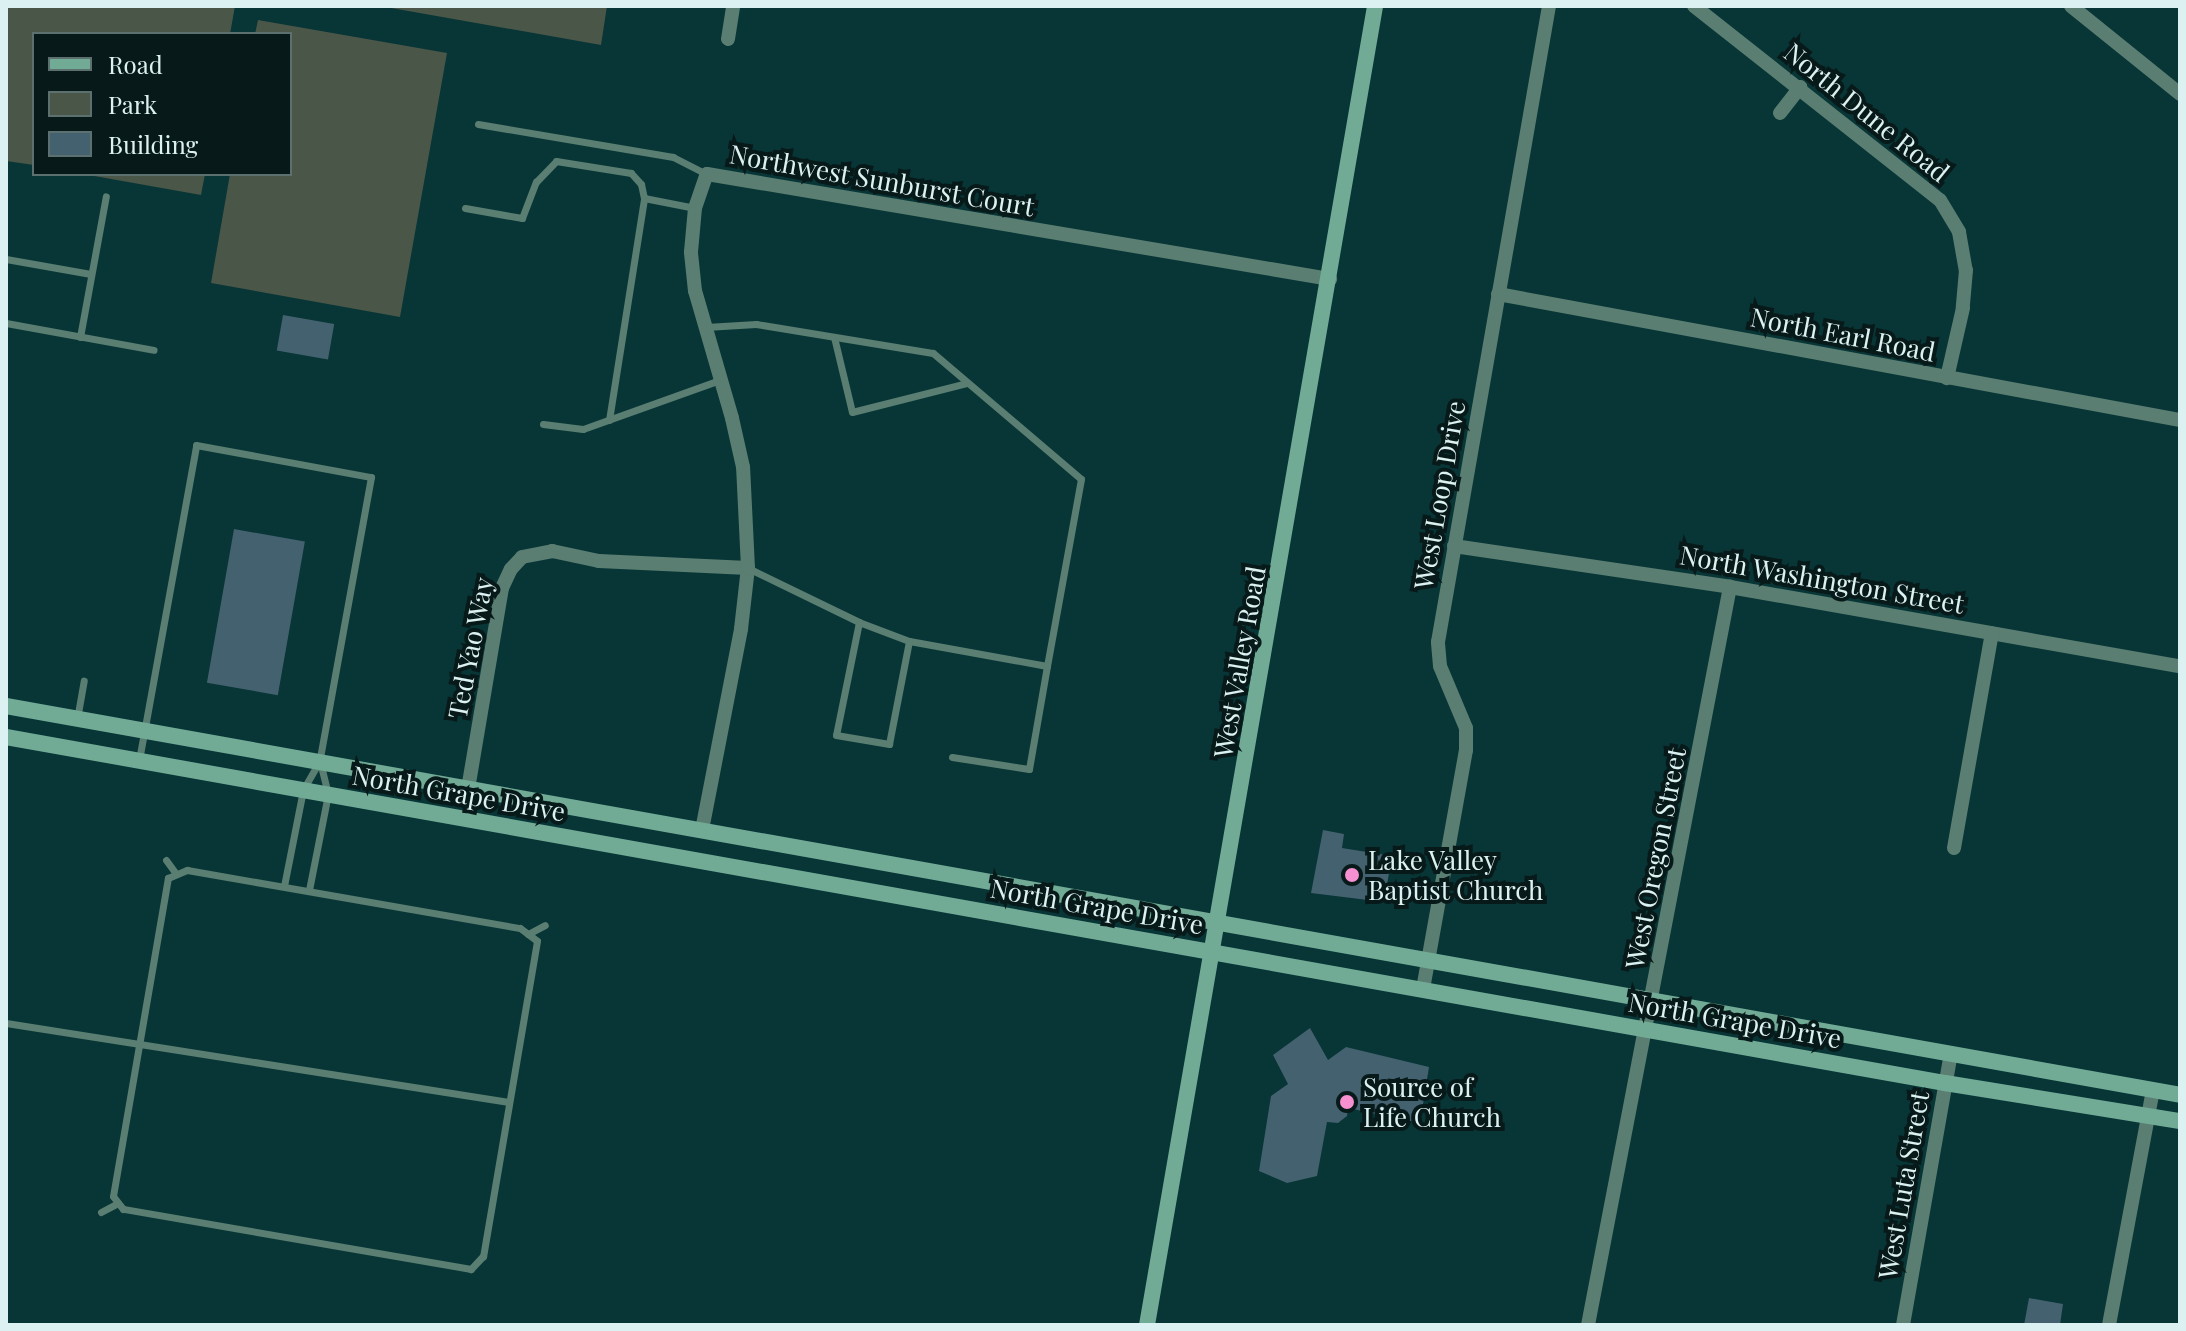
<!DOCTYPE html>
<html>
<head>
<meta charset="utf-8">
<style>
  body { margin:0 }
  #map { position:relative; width:2186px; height:1331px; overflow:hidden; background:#083536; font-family:"Playfair Display",serif }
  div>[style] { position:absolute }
  .green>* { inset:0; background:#4a5648 }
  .building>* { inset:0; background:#43616f; transform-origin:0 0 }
  .lane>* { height:7px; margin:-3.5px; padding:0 3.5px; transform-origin:3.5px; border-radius:3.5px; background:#5a7e71 }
  .street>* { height:14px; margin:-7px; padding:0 7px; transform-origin:7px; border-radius:7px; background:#5a7e71 }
  .secondary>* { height:16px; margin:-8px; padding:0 8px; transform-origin:8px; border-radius:8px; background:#71ab96 }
  .dots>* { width:22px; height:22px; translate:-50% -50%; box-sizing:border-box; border:4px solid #08191a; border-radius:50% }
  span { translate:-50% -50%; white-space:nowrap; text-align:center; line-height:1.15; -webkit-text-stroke:8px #08191a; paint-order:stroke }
  .street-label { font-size:26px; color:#dcf2f2 }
  .poi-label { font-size:26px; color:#dcf2f2 }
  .left { translate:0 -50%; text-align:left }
  .frame { position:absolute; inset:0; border:8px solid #dcf2f2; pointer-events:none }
  .legend { position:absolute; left:32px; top:32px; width:260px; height:144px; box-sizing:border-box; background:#08191a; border:2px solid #5d7070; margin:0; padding:10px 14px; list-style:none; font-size:24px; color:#dcf2f2 }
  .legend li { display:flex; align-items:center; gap:16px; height:40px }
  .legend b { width:40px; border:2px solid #5d7070 }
</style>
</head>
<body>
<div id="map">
  <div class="green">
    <div style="clip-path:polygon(6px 6px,235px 6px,230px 34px,34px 34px,34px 165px,6px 161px)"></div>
    <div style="clip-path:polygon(380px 6px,607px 6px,601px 45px)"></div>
    <div style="clip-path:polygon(258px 20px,447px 53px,400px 317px,211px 283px,230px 174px,290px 174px,290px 34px,255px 34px)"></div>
    <div style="clip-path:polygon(83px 174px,205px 174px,201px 195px)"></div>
  </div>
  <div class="building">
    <div style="left:283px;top:315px;width:52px;height:36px;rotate:10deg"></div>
    <div style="left:234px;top:529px;width:72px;height:156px;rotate:10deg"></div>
    <div style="clip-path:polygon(1323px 830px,1344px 834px,1342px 848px,1392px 856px,1384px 902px,1311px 893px)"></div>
    <div style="clip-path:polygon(1310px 1028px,1328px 1060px,1346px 1047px,1429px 1067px,1420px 1123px,1348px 1108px,1347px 1116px,1338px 1123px,1327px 1122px,1317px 1176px,1287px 1183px,1259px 1171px,1271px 1096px,1288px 1084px,1273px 1055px)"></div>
    <div style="clip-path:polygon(2029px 1298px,2063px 1304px,2060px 1325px,2024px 1325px)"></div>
  </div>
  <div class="lane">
    <div style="left:478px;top:124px;width:198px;rotate:9.6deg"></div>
    <div style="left:673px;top:157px;width:38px;rotate:27deg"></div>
    <div style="left:465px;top:208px;width:58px;rotate:10deg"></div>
    <div style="left:522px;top:218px;width:39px;rotate:-69deg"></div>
    <div style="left:536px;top:182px;width:29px;rotate:-46deg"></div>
    <div style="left:556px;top:161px;width:76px;rotate:9.1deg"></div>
    <div style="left:631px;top:173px;width:15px;rotate:48deg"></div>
    <div style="left:641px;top:184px;width:14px;rotate:78deg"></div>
    <div style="left:6px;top:259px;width:86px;rotate:10deg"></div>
    <div style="left:6px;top:323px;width:150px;rotate:10.3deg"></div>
    <div style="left:706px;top:327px;width:50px;rotate:-3.4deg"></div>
    <div style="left:756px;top:324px;width:179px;rotate:9.3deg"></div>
    <div style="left:933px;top:353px;width:194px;rotate:40.4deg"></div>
    <div style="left:1081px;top:479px;width:190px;rotate:100.3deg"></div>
    <div style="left:1047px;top:666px;width:140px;rotate:-169.7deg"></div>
    <div style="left:909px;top:641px;width:53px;rotate:-159.2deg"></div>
    <div style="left:859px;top:622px;width:123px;rotate:-154.1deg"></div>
    <div style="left:80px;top:337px;width:143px;rotate:-79.6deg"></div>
    <div style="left:834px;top:337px;width:77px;rotate:76.5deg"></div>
    <div style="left:852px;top:412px;width:119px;rotate:-14.2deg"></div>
    <div style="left:609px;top:420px;width:225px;rotate:-81deg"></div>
    <div style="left:644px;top:198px;width:52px;rotate:11.1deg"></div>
    <div style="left:543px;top:424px;width:40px;rotate:7.1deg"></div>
    <div style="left:583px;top:429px;width:145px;rotate:-19.7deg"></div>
    <div style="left:859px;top:622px;width:115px;rotate:101.5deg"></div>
    <div style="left:836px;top:735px;width:54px;rotate:9.6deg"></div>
    <div style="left:889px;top:744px;width:105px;rotate:-79deg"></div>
    <div style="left:77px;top:719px;width:39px;rotate:-80deg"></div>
    <div style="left:952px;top:757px;width:78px;rotate:8.9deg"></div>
    <div style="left:1029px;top:769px;width:105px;rotate:-80.1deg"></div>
    <div style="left:139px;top:760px;width:320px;rotate:-79.7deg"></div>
    <div style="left:196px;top:445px;width:178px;rotate:10.4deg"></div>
    <div style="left:371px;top:477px;width:290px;rotate:100.3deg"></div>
    <div style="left:319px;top:762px;width:32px;rotate:120deg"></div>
    <div style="left:303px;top:790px;width:98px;rotate:101.2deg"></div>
    <div style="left:166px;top:860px;width:17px;rotate:54deg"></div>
    <div style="left:187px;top:870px;width:338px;rotate:9.9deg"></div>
    <div style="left:520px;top:928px;width:21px;rotate:37deg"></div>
    <div style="left:537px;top:941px;width:320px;rotate:99.7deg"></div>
    <div style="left:483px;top:1256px;width:18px;rotate:133deg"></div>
    <div style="left:471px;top:1269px;width:353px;rotate:-170.2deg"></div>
    <div style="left:123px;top:1209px;width:16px;rotate:-128deg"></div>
    <div style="left:113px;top:1196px;width:323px;rotate:-80.2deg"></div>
    <div style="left:168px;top:878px;width:21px;rotate:-23deg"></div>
    <div style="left:309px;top:890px;width:98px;rotate:-78.8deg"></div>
    <div style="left:328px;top:794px;width:32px;rotate:-104deg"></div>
    <div style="left:528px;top:934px;width:19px;rotate:-28deg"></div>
    <div style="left:6px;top:1023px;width:509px;rotate:8.93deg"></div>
    <div style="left:101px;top:1212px;width:19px;rotate:-28deg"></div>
  </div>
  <div class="street">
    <div style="left:1694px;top:6px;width:313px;rotate:38.3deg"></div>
    <div style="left:1940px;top:200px;width:37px;rotate:59deg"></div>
    <div style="left:1959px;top:232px;width:39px;rotate:80deg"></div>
    <div style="left:1966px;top:270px;width:38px;rotate:95deg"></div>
    <div style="left:1963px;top:308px;width:72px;rotate:102.9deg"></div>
    <div style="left:2071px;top:6px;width:140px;rotate:38.9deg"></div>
    <div style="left:728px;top:39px;width:33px;rotate:-81deg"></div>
    <div style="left:1780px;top:113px;width:33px;rotate:-52deg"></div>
    <div style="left:1498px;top:294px;width:694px;rotate:10.47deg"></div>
    <div style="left:1454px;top:546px;width:279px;rotate:8.4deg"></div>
    <div style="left:1730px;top:587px;width:457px;rotate:10deg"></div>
    <div style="left:468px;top:789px;width:204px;rotate:-80.4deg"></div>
    <div style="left:502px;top:588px;width:21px;rotate:-65deg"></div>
    <div style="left:511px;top:569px;width:16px;rotate:-47deg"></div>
    <div style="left:522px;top:557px;width:31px;rotate:-11deg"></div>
    <div style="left:552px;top:551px;width:48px;rotate:12deg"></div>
    <div style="left:599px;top:561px;width:149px;rotate:2.7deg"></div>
    <div style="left:702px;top:830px;width:205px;rotate:-79deg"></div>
    <div style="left:741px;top:629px;width:61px;rotate:-83.5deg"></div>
    <div style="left:748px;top:568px;width:101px;rotate:-92.8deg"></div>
    <div style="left:743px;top:467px;width:50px;rotate:-102.7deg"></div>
    <div style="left:732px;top:418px;width:132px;rotate:-106.2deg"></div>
    <div style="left:695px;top:291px;width:39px;rotate:-96deg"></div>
    <div style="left:691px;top:252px;width:44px;rotate:-84.8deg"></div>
    <div style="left:695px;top:208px;width:36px;rotate:-71deg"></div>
    <div style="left:707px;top:174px;width:632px;rotate:9.57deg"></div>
    <div style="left:1954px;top:848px;width:218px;rotate:-80deg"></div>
    <div style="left:1423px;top:989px;width:243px;rotate:-79.8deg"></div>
    <div style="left:1466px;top:750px;width:22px;rotate:-90deg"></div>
    <div style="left:1466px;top:728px;width:67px;rotate:-112.8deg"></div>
    <div style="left:1440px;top:666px;width:24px;rotate:-95deg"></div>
    <div style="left:1438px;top:642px;width:646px;rotate:-80.1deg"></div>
    <div style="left:1588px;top:1325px;width:752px;rotate:-79.11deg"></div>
    <div style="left:1903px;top:1325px;width:276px;rotate:-80deg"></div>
    <div style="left:2109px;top:1325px;width:239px;rotate:-79.4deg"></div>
  </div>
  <div class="secondary">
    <div style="left:6px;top:706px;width:2209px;rotate:10.14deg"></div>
    <div style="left:6px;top:737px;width:1970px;rotate:10.12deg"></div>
    <div style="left:1945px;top:1083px;width:238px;rotate:9.2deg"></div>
    <div style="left:1147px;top:1325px;width:1339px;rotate:-80.19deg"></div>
  </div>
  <div class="dots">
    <div style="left:1352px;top:875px;background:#f690d0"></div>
    <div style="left:1347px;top:1102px;background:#f690d0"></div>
  </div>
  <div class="street-label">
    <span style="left:1867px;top:112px;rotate:39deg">North Dune Road</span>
    <span style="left:882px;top:180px;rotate:10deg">Northwest Sunburst Court</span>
    <span style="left:1843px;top:334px;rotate:11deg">North Earl Road</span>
    <span style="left:1439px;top:495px;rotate:-80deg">West Loop Drive</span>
    <span style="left:1822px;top:579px;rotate:10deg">North Washington Street</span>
    <span style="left:470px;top:648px;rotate:-79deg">Ted Yao Way</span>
    <span style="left:1239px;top:662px;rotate:-80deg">West Valley Road</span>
    <span style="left:459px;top:793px;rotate:10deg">North Grape Drive</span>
    <span style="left:1655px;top:858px;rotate:-79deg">West Oregon Street</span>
    <span style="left:1097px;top:906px;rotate:10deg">North Grape Drive</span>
    <span style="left:1735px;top:1020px;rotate:10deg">North Grape Drive</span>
    <span style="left:1903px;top:1185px;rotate:-80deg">West Luta Street</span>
  </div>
  <div class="poi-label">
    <span class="left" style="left:1368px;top:875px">Lake Valley<br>Baptist Church</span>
    <span class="left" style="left:1363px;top:1102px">Source of<br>Life Church</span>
  </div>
  <div class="frame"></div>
  <ul class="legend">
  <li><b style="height:10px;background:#71ab96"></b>Road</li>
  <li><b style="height:22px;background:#4a5648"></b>Park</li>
  <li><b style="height:22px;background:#43616f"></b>Building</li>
  </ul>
</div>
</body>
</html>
